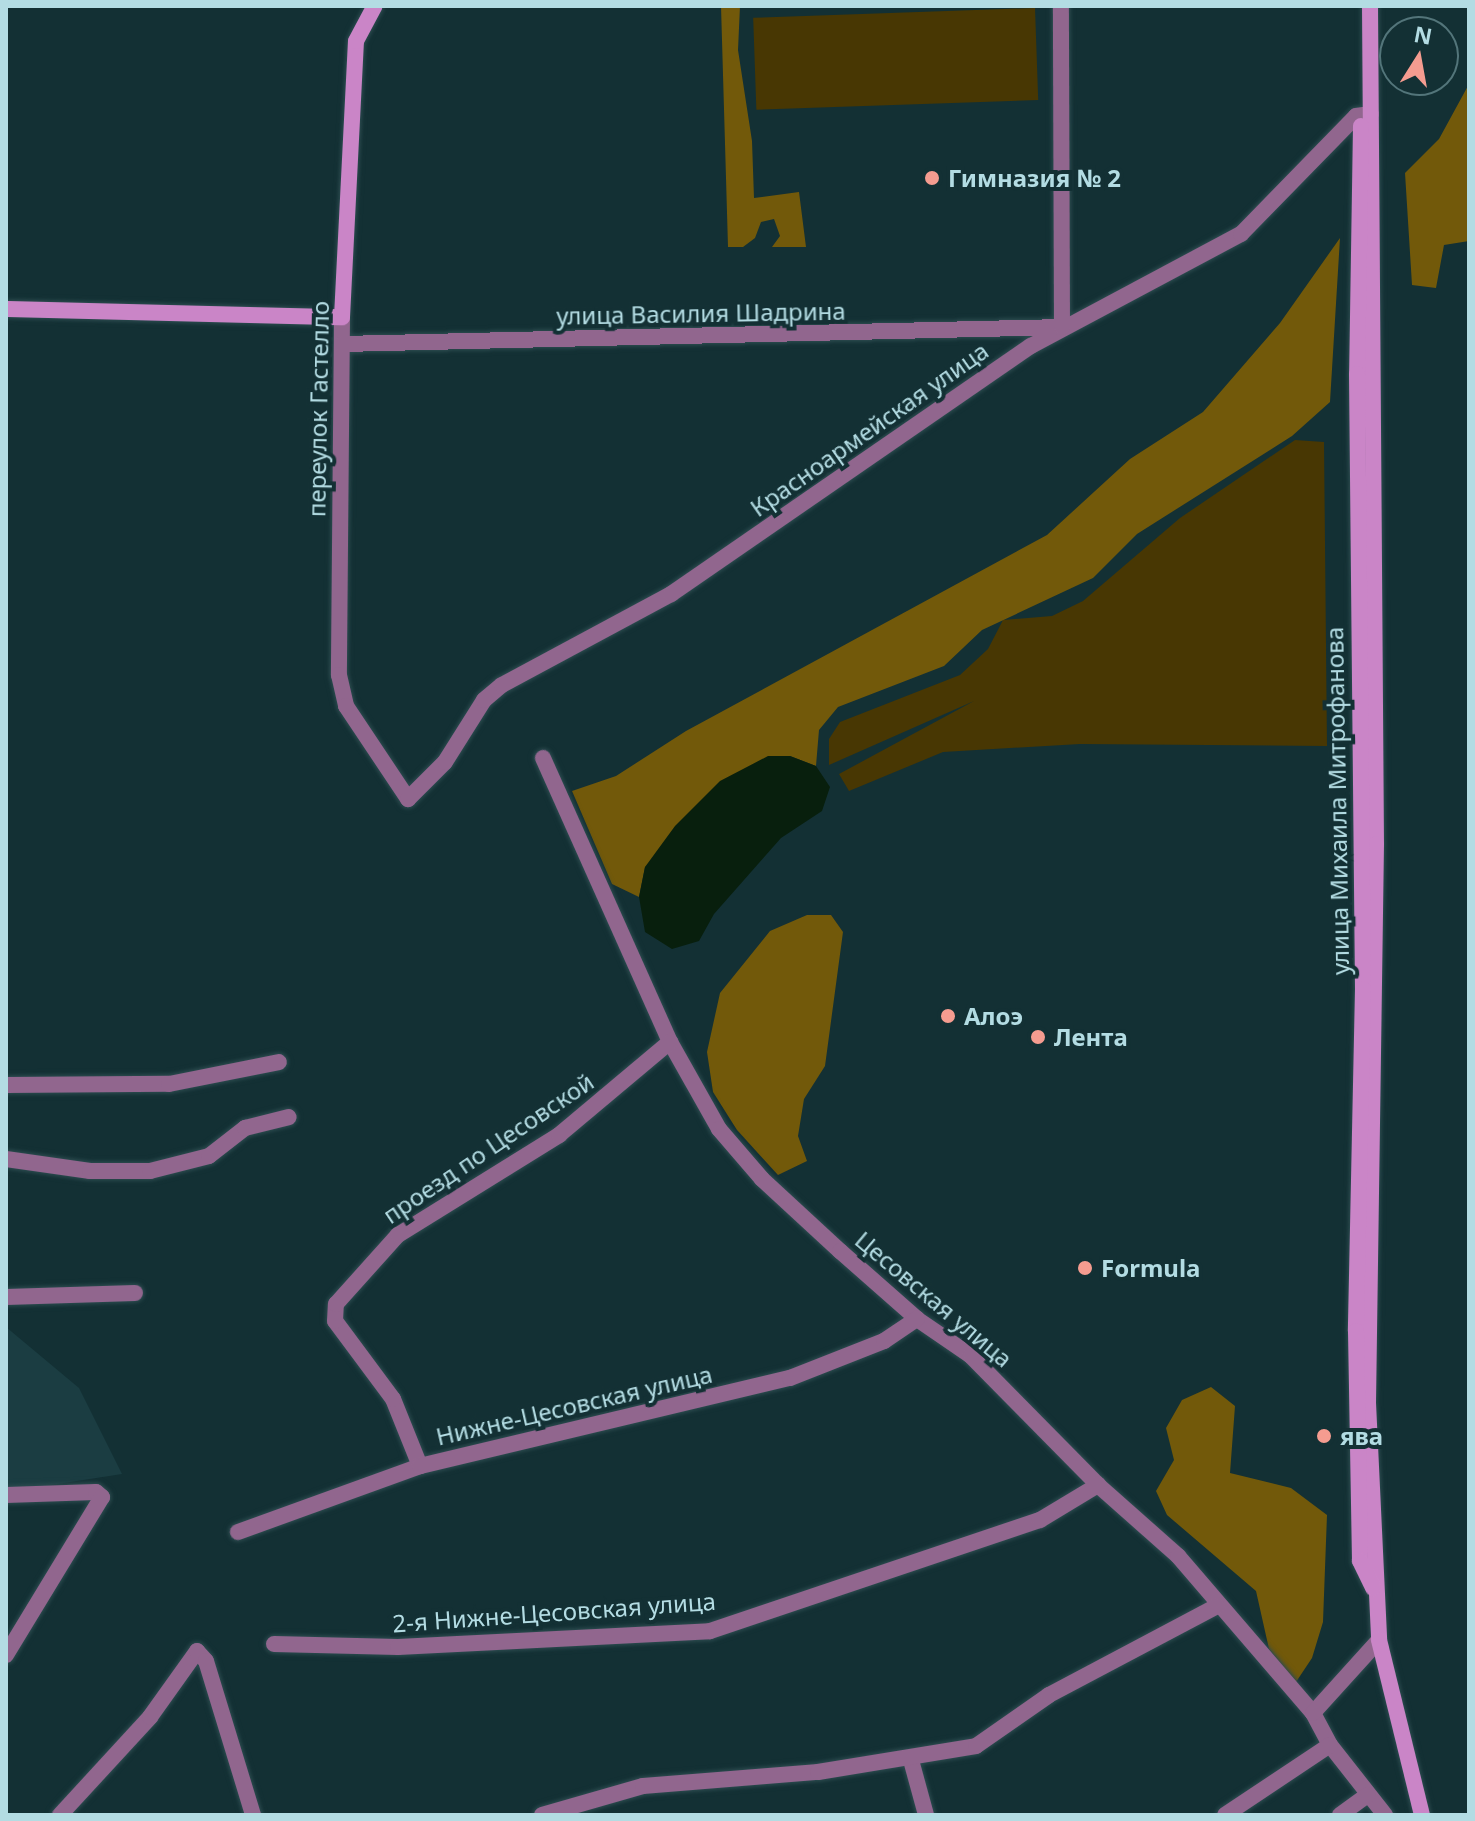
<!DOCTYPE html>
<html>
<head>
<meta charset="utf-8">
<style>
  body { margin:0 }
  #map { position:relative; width:1475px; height:1821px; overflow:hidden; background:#133034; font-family:"Noto Sans",sans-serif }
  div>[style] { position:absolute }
  .built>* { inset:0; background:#1b3d42 }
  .green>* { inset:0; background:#483703; transform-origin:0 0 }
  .forest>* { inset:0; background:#72590a }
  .water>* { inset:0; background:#081f0d }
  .roads { filter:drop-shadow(0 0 2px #2d4c50) drop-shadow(0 0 2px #2d4c50) }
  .street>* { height:16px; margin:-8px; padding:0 8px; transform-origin:8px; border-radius:8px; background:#91668e }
  .secondary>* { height:16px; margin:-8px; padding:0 8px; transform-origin:8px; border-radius:8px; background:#ca85c7 }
  .dots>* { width:22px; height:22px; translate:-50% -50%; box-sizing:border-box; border:4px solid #133034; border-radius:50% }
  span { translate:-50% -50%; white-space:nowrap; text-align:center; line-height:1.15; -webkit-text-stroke:8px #133034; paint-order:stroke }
  .poi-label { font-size:24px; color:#b3dce3; font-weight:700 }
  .left { translate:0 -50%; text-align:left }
  .street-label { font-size:24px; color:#b3dce3 }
  .frame { position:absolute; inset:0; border:8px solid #b3dce3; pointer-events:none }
  .north { position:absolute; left:1379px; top:16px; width:80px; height:80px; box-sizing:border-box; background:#133034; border:2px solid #53757a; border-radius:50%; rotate:11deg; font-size:22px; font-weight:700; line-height:32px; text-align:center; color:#b3dce3 }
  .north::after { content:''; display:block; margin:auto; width:28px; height:36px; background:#f59c90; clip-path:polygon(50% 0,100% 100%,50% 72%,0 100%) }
</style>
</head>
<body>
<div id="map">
  <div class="built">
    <div style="clip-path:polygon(6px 1327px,79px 1388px,122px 1474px,6px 1492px)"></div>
  </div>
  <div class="green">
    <div style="left:1035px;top:8px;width:92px;height:282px;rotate:88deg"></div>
    <div style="clip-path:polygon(1295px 440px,1324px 442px,1327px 746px,1080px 744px,943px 752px,849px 791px,839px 774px,974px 701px,829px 765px,829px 739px,840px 722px,960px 675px,988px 649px,1003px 620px,1052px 616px,1083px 601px,1180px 518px)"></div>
  </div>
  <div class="forest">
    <div style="clip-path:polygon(721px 6px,740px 6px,738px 50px,752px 141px,754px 198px,799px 192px,806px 247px,772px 247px,780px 236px,774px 219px,761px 222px,755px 238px,743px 247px,728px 247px)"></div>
    <div style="clip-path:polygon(1469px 84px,1469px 241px,1444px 245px,1436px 288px,1412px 285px,1405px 173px,1439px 139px)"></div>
    <div style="clip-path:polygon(1340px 238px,1330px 402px,1292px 436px,1137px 534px,1093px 578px,982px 630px,944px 666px,838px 707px,819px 730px,816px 766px,790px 756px,645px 867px,639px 897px,612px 884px,572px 791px,616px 776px,686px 731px,1047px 535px,1130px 459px,1203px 412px,1280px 323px)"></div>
    <div style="clip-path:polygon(807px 915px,831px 915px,843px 932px,825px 1066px,804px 1099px,798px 1136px,807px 1161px,778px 1175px,737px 1130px,713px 1092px,707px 1052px,720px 993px,770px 931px)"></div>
    <div style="clip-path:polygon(1211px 1387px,1235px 1406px,1230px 1473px,1291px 1488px,1327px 1515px,1323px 1622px,1312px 1658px,1296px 1682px,1269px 1649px,1256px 1591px,1167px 1515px,1156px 1491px,1174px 1460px,1166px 1428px,1182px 1400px)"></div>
  </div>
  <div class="water">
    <div style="clip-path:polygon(768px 756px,790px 756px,816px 766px,830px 787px,822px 811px,781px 838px,714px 914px,699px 941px,672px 949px,645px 932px,639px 897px,645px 867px,675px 826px,720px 781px)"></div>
  </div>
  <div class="roads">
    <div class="street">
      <div style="left:342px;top:317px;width:358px;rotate:90.5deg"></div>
      <div style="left:339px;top:675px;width:32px;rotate:77deg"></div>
      <div style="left:346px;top:706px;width:112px;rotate:56.3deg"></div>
      <div style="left:408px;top:799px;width:52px;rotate:-45deg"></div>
      <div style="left:445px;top:762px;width:73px;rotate:-57.8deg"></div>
      <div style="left:484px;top:700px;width:23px;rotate:-40deg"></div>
      <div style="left:502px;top:685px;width:192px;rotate:-28.3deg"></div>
      <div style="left:671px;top:594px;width:437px;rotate:-34.6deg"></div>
      <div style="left:1031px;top:346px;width:238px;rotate:-28.1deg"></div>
      <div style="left:1241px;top:234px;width:165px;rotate:-45.7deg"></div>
      <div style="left:1356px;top:116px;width:15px;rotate:-8deg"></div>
      <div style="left:342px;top:344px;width:720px;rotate:-1.35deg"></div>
      <div style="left:1062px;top:327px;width:321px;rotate:-90.2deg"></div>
      <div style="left:543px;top:758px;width:311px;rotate:65.9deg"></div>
      <div style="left:670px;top:1042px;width:100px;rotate:60.6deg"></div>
      <div style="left:719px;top:1129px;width:66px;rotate:49.3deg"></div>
      <div style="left:762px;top:1179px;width:106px;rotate:42.7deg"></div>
      <div style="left:840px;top:1251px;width:103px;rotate:41.4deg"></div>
      <div style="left:917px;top:1319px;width:65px;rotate:34.4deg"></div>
      <div style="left:971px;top:1356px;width:181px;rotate:45.4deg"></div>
      <div style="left:1098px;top:1485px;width:107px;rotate:41.6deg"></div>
      <div style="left:1178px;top:1556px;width:207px;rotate:49.3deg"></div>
      <div style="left:1313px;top:1713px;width:36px;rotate:62deg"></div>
      <div style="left:1330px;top:1745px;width:89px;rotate:51.8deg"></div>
      <div style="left:6px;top:1085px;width:163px;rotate:-0.4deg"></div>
      <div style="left:169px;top:1084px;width:112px;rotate:-11.3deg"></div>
      <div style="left:6px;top:1159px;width:85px;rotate:8.1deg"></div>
      <div style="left:90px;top:1171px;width:60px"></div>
      <div style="left:150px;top:1171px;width:61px;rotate:-14.3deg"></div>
      <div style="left:209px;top:1156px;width:46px;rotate:-37.9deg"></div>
      <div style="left:245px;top:1128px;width:45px;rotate:-14deg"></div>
      <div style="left:6px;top:1297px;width:129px;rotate:-1.8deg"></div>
      <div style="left:420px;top:1466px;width:72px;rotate:-111.9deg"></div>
      <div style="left:393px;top:1399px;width:97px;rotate:-126.6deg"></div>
      <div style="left:335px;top:1321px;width:17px;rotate:-87deg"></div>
      <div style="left:336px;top:1304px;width:93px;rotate:-48.1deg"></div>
      <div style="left:398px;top:1235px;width:190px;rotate:-31.8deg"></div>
      <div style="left:559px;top:1135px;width:145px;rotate:-40deg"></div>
      <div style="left:6px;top:1495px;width:90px;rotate:-1.9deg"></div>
      <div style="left:96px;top:1492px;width:8px;rotate:40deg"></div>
      <div style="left:102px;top:1497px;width:185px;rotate:121.3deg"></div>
      <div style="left:238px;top:1532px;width:194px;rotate:-19.9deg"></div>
      <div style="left:420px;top:1466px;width:380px;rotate:-13.4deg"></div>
      <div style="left:790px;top:1378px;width:101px;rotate:-21.5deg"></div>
      <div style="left:884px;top:1341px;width:40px;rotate:-34deg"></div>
      <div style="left:274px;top:1644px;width:124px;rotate:1.4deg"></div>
      <div style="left:398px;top:1647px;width:312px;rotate:-2.9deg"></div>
      <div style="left:710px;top:1631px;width:348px;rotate:-18.6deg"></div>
      <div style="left:1040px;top:1520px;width:68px;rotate:-31.1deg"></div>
      <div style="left:1313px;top:1713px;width:98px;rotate:-47.9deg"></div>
      <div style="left:911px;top:1760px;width:57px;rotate:74.7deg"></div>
      <div style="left:60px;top:1815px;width:133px;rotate:-47.4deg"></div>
      <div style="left:150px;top:1717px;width:81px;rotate:-54.5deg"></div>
      <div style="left:197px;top:1651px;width:13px;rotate:48deg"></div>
      <div style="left:206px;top:1661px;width:161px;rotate:73deg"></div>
      <div style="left:542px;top:1815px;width:105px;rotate:-16deg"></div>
      <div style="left:643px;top:1786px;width:176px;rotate:-4.6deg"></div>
      <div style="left:818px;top:1772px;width:160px;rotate:-9.3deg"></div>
      <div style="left:976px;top:1746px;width:89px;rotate:-34.9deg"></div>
      <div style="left:1049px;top:1695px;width:190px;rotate:-27.9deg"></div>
      <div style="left:1225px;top:1815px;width:126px;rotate:-33.7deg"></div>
      <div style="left:1340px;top:1815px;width:34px;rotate:-36deg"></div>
    </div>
    <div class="secondary">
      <div style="left:1370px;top:6px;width:838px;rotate:89.59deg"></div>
      <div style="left:1376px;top:844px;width:559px;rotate:90.82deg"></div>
      <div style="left:1368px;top:1403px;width:237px;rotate:87.3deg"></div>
      <div style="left:1379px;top:1640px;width:180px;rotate:76.2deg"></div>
      <div style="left:1361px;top:126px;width:248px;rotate:90.9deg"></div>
      <div style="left:1357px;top:374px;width:615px;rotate:89.44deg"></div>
      <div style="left:1363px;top:989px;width:342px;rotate:91.2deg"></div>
      <div style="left:1356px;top:1331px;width:230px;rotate:89deg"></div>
      <div style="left:1360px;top:1561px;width:30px;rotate:64deg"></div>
      <div style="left:6px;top:309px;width:336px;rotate:1.4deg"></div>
      <div style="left:342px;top:317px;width:276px;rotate:-87.1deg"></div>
      <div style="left:356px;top:41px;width:40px;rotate:-62deg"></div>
    </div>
  </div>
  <div class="dots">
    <div style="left:932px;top:178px;background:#f59c90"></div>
    <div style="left:948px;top:1016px;background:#f59c90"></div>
    <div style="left:1038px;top:1037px;background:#f59c90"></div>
    <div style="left:1085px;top:1268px;background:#f59c90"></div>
    <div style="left:1324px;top:1436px;background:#f59c90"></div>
  </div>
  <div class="poi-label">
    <span class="left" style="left:948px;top:178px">Гимназия № 2</span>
    <span class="left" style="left:964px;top:1016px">Алоэ</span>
    <span class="left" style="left:1054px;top:1037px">Лента</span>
    <span class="left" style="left:1101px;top:1268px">Formula</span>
    <span class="left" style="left:1340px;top:1436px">ява</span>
  </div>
  <div class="street-label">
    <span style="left:701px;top:313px;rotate:-1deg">улица Василия Шадрина</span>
    <span style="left:318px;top:409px;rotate:-89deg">переулок Гастелло</span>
    <span style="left:869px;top:429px;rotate:-35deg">Красноармейская улица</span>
    <span style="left:1337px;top:801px;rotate:-91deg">улица Михаила Митрофанова</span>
    <span style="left:488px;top:1148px;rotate:-34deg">проезд по Цесовской</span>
    <span style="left:934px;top:1299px;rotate:40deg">Цесовская улица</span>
    <span style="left:574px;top:1405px;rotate:-13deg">Нижне-Цесовская улица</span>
    <span style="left:554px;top:1612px;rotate:-4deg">2-я Нижне-Цесовская улица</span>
  </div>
  <div class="frame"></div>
  <div class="north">N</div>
</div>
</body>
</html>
